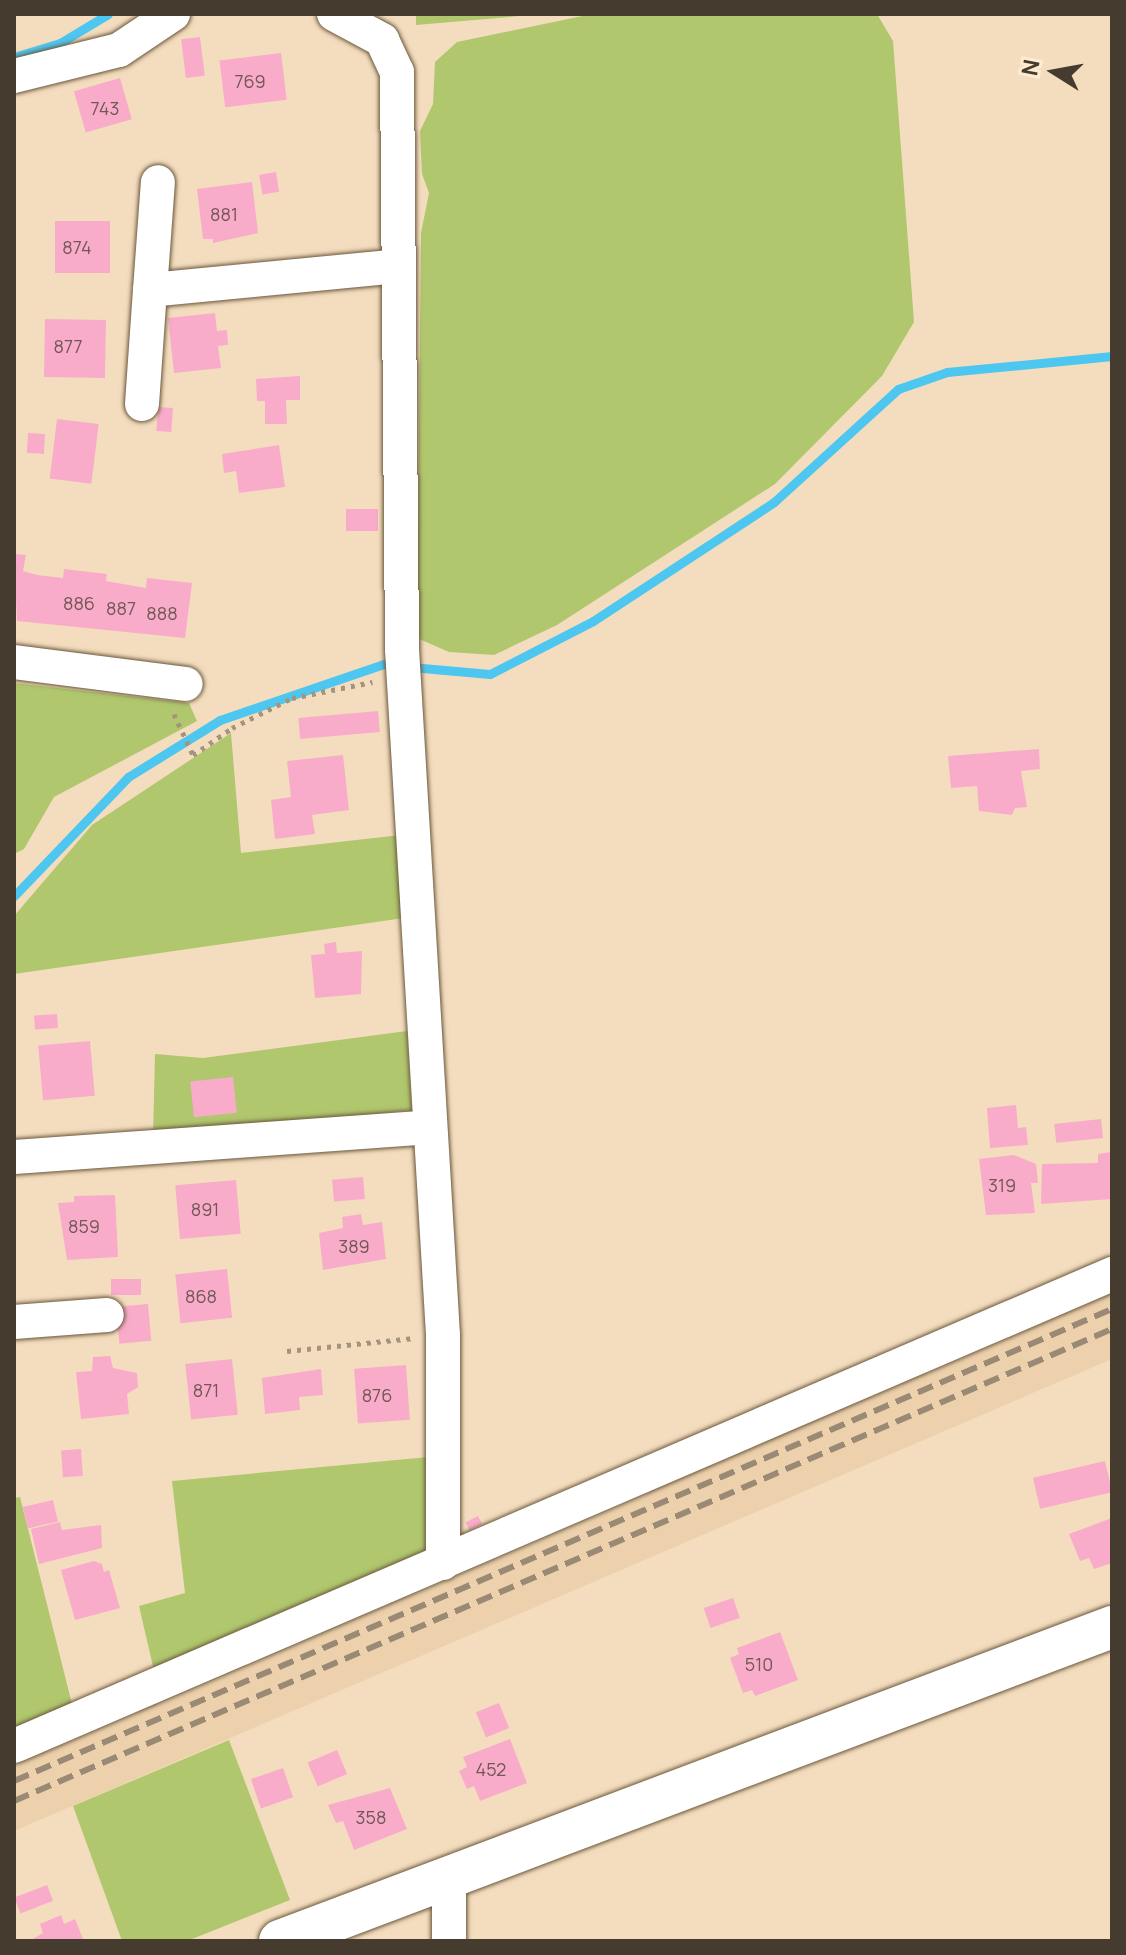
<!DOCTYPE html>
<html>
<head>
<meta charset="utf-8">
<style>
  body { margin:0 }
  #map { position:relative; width:1126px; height:1955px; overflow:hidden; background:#f4ddbe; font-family:Manrope,sans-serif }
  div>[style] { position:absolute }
  .built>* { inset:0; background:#edd1ac }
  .green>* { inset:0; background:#b0c76e }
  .stream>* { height:9px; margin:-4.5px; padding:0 4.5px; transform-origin:4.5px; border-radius:4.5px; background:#4dc6f0 }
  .building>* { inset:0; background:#f9acca; transform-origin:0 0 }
  .path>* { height:5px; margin-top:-2.5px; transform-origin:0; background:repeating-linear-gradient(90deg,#a4937d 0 4px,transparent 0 10px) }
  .roads { filter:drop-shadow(0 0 2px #6a573c) drop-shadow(0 0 2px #6a573c) }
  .minor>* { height:34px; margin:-17px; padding:0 17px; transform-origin:17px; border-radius:17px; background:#fff }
  .major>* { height:42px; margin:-21px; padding:0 21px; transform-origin:21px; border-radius:21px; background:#fff }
  .rail>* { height:6px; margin-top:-3px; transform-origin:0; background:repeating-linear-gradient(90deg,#9a8974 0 16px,transparent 0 24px) }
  span { translate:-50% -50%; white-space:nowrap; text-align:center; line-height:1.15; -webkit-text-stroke:8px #feebd2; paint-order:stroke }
  .number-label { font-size:18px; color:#725756 }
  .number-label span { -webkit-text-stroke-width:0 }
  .frame { position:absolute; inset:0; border:16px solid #453b2f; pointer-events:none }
  .north { position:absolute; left:1014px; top:32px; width:80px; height:80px; -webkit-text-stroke:6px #feebd2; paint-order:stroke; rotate:281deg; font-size:22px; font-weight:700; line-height:32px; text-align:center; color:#453b2f }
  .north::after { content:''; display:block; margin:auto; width:28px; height:36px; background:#453b2f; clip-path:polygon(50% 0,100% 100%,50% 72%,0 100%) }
</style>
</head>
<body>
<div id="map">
  <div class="built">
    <div style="clip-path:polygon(1112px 1293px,1112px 1359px,14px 1831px,14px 1766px,135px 1715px,153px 1702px,159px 1705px,389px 1605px,392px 1599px,412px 1596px,644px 1496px,661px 1484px,901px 1385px,902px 1379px,927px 1374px)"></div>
  </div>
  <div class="green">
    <div style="clip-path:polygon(416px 14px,544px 14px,416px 25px)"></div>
    <div style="clip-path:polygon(592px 14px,877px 14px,893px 41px,914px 322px,882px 376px,775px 484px,557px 625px,494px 655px,449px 652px,417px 638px,421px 233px,429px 193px,422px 174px,420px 131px,433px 104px,435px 62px,457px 42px)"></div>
    <div style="clip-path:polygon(14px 683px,189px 703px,197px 721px,54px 797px,24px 849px,14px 854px)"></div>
    <div style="clip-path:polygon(231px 733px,241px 853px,401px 835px,404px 918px,14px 974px,14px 916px,92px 825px)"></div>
    <div style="clip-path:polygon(407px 1031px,412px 1110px,153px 1137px,155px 1054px,203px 1058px)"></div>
    <div style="clip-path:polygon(429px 1457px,429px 1552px,155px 1675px,139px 1606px,185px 1593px,172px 1481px)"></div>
    <div style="clip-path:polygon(20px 1497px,74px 1712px,14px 1736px,14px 1498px)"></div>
    <div style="clip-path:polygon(229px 1740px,290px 1900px,187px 1941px,122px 1941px,73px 1806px)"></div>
  </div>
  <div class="stream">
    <div style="left:14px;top:57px;width:48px;rotate:-16.9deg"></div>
    <div style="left:60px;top:43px;width:56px;rotate:-31.1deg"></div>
    <div style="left:411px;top:667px;width:79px;rotate:5.1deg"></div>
    <div style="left:490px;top:674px;width:116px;rotate:-27.2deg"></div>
    <div style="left:593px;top:621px;width:217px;rotate:-33.3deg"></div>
    <div style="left:774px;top:502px;width:168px;rotate:-42.3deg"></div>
    <div style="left:898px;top:389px;width:52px;rotate:-19.1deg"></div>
    <div style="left:947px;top:372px;width:166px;rotate:-5.5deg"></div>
    <div style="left:14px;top:896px;width:165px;rotate:-46.2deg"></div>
    <div style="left:128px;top:777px;width:108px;rotate:-31.8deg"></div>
    <div style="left:220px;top:720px;width:173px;rotate:-18.9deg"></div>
    <div style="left:384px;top:664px;width:12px;rotate:5deg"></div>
  </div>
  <div class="building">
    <div style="left:200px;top:37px;width:39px;height:19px;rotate:83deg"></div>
    <div style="left:281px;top:53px;width:47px;height:62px;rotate:83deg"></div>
    <div style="left:120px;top:78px;width:43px;height:48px;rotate:74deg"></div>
    <div style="left:276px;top:172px;width:20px;height:17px;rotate:81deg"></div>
    <div style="clip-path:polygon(252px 182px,258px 233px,213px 243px,213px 239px,203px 239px,197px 189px)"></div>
    <div style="left:55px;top:221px;width:55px;height:52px"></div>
    <div style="clip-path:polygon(215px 313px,217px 331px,227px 330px,228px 345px,218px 346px,221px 368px,174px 373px,168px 318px)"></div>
    <div style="left:45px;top:319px;width:61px;height:58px;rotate:1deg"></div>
    <div style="clip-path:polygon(300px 376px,300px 400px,286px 400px,287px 424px,265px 424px,265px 401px,257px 401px,256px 379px)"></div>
    <div style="left:158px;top:407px;width:15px;height:24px;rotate:4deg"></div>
    <div style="left:57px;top:419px;width:42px;height:60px;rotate:7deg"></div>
    <div style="left:28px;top:433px;width:17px;height:20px;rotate:3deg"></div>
    <div style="clip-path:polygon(279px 445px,285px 487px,239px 493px,236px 471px,224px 473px,222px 454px)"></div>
    <div style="left:346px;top:509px;width:32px;height:22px"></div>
    <div style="clip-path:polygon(14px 554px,26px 555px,23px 571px,37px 575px,63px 578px,64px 569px,107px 574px,106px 581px,146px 588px,147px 578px,192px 583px,185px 638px,17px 621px)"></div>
    <div style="left:378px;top:711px;width:21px;height:80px;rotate:85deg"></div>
    <div style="clip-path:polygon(1039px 749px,1040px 769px,1021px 771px,1027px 807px,1015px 808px,1012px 815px,979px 811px,977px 786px,951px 788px,948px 756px)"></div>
    <div style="clip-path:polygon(343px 755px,349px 810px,312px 815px,315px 834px,275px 839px,271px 800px,291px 797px,287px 761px)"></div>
    <div style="clip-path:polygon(336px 942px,337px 953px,362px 951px,361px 994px,315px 998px,311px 955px,325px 954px,324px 944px)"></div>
    <div style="left:57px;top:1014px;width:14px;height:23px;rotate:86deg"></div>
    <div style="left:90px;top:1041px;width:55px;height:52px;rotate:85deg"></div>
    <div style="left:233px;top:1077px;width:36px;height:43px;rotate:84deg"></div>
    <div style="clip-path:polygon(1016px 1105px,1018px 1128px,1026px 1127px,1028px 1145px,990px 1148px,987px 1108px)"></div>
    <div style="left:1101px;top:1119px;width:19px;height:47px;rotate:84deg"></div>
    <div style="clip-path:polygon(1112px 1152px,1112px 1199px,1041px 1204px,1042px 1164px,1098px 1163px,1098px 1154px)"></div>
    <div style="clip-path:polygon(1014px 1155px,1036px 1164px,1038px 1183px,1031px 1183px,1035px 1213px,986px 1215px,979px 1159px)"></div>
    <div style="left:363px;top:1177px;width:22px;height:31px;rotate:85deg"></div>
    <div style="left:236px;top:1180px;width:54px;height:61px;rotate:85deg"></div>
    <div style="clip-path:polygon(115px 1195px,118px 1257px,67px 1260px,58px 1203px,74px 1202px,74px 1196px)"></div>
    <div style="clip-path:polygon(361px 1214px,363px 1225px,382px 1222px,386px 1259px,323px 1270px,319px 1233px,343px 1228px,342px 1217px)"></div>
    <div style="left:227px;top:1269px;width:49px;height:52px;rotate:84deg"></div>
    <div style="left:141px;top:1279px;width:16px;height:30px;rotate:90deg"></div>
    <div style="left:148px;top:1304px;width:37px;height:32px;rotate:85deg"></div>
    <div style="clip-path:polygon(110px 1356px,113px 1368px,137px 1373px,138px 1387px,127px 1394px,129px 1414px,81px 1419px,76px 1372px,92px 1371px,93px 1357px)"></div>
    <div style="left:232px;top:1359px;width:56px;height:47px;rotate:84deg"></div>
    <div style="left:406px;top:1365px;width:55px;height:52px;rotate:86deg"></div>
    <div style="clip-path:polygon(321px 1369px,323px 1395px,299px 1397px,300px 1410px,265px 1414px,262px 1378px)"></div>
    <div style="left:81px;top:1449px;width:27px;height:20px;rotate:86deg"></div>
    <div style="left:1105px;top:1461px;width:32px;height:74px;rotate:77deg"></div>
    <div style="left:53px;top:1500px;width:22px;height:31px;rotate:77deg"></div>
    <div style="left:478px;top:1516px;width:9px;height:14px;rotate:63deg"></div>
    <div style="clip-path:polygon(1112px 1518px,1112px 1563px,1094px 1569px,1089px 1558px,1080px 1561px,1069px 1534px)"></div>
    <div style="clip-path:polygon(60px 1522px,62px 1530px,101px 1525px,102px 1548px,39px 1564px,31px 1529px)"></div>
    <div style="clip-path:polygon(94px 1561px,102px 1564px,104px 1572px,109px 1570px,120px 1608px,75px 1620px,61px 1570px)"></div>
    <div style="left:733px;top:1598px;width:21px;height:31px;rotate:71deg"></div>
    <div style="clip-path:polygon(780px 1632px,798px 1680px,755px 1696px,752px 1690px,743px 1693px,730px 1658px,739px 1654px,737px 1648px)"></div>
    <div style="left:499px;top:1703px;width:27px;height:25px;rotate:68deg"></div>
    <div style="clip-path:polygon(510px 1739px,527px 1783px,480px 1801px,474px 1786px,467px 1789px,459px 1771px,467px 1767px,463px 1757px)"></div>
    <div style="left:337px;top:1750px;width:26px;height:32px;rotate:67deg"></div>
    <div style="left:283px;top:1768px;width:31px;height:34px;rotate:71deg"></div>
    <div style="clip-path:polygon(390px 1788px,407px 1829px,354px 1850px,343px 1821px,336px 1823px,328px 1805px)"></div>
    <div style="left:47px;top:1885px;width:17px;height:35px;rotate:69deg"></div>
    <div style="clip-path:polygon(61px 1915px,64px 1924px,75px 1919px,84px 1941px,29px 1941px,43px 1933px,40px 1924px)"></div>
  </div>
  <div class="path">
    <div style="left:174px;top:714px;width:45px;rotate:65.1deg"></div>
    <div style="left:193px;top:755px;width:47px;rotate:-34.7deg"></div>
    <div style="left:232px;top:728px;width:67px;rotate:-26.6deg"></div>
    <div style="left:292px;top:698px;width:82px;rotate:-11.3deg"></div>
    <div style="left:287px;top:1351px;width:128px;rotate:-5.8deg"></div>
  </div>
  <div class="roads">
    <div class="minor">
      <div style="left:334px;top:14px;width:55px;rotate:28.4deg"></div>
      <div style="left:382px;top:40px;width:35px;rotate:65deg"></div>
      <div style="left:397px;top:72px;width:577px;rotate:89.5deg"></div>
      <div style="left:402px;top:649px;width:687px;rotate:86.58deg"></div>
      <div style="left:443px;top:1335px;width:228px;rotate:90deg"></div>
      <div style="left:14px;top:76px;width:108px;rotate:-13.9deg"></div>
      <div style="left:119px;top:50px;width:65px;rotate:-33.7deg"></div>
      <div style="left:150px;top:290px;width:108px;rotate:-85.8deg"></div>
      <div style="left:142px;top:404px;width:114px;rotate:-86deg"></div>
      <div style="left:150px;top:290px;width:248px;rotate:-5.5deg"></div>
      <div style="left:14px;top:662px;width:173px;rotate:7.3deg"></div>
      <div style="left:14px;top:1157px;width:415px;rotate:-4.1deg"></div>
      <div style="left:14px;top:1322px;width:93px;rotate:-4.3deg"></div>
      <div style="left:14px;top:1746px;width:1195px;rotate:-23.26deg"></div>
      <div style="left:449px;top:1941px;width:66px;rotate:-90deg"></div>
    </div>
    <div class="major">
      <div style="left:280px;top:1941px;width:889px;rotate:-20.68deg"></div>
    </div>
  </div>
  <div class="rail">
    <div style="left:14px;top:1781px;width:1195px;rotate:-23.26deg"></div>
    <div style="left:14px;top:1801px;width:1195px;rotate:-23.26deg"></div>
  </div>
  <div class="number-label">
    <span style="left:250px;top:81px">769</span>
    <span style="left:105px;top:108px">743</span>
    <span style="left:224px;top:214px">881</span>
    <span style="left:77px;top:247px">874</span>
    <span style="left:68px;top:346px">877</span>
    <span style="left:79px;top:603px">886</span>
    <span style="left:121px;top:608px">887</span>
    <span style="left:162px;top:613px">888</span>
    <span style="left:1002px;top:1185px">319</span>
    <span style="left:205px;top:1209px">891</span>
    <span style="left:84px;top:1226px">859</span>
    <span style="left:354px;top:1246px">389</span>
    <span style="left:201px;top:1296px">868</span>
    <span style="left:206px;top:1390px">871</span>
    <span style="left:377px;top:1395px">876</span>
    <span style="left:759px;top:1664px">510</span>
    <span style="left:491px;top:1769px">452</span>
    <span style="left:371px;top:1817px">358</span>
  </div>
  <div class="frame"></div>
  <div class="north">N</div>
</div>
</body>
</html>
